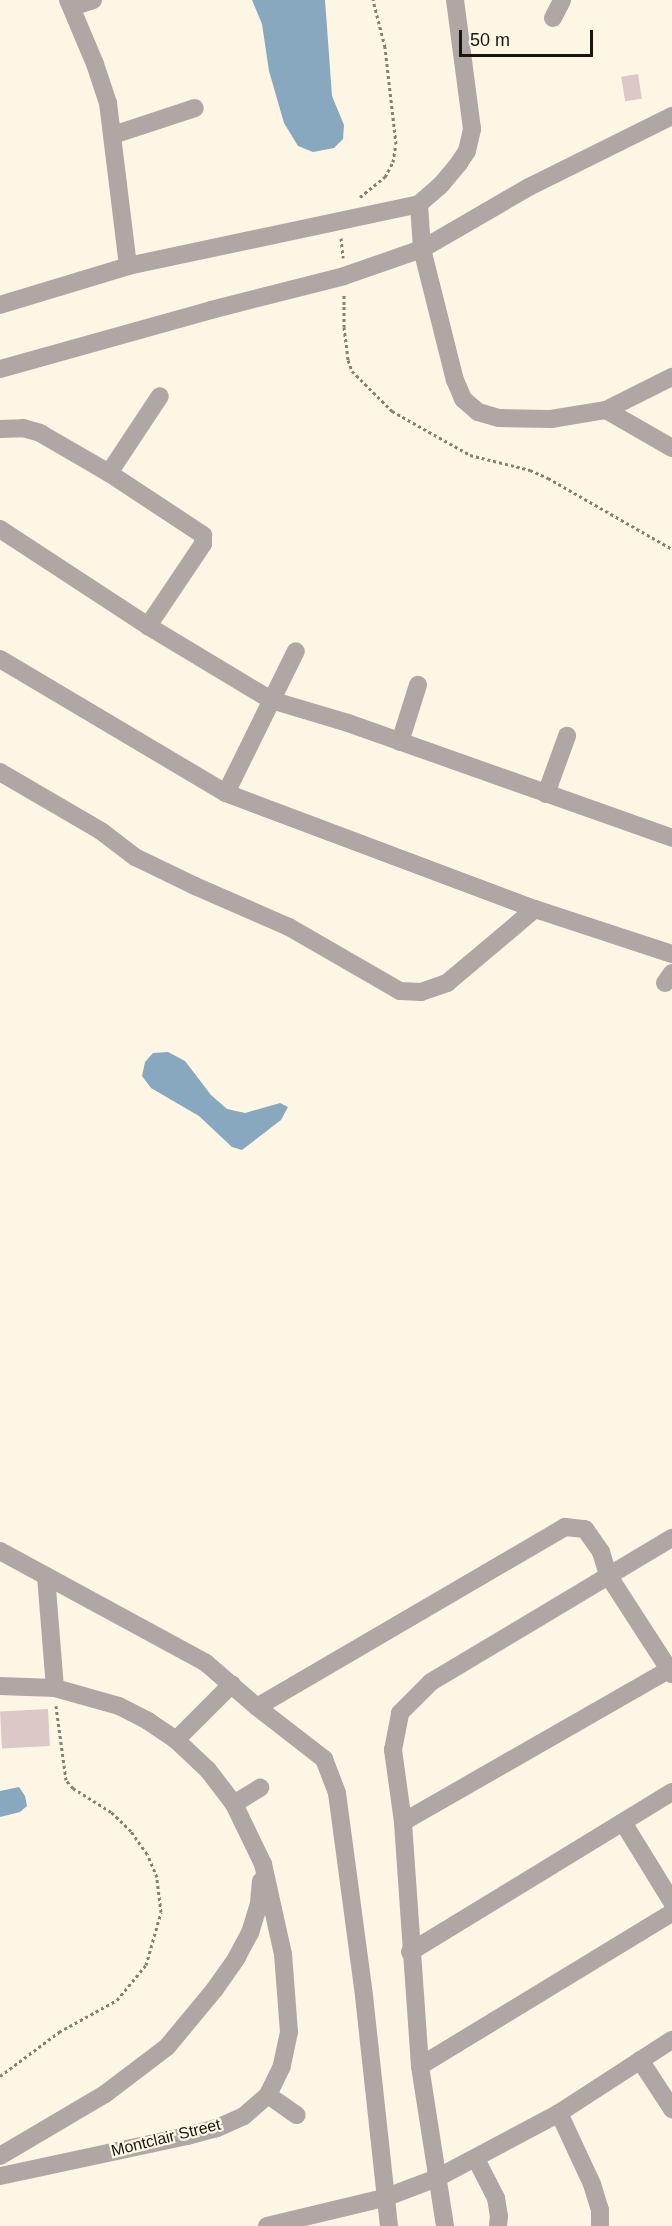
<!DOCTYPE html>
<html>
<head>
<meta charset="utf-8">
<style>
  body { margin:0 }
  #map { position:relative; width:672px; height:2226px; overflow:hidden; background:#fdf6e5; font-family:Arial,sans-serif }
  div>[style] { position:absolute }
  .water>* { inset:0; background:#87a8bf }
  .building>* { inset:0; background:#dcc8c6; transform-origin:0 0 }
  .path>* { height:3px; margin-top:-1.5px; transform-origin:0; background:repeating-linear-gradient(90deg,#858075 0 3px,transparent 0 6px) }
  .minor>* { height:18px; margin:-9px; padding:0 9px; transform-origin:9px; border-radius:9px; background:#afa7a3 }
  span { translate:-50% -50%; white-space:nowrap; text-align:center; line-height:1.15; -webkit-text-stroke:4.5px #fdf6e5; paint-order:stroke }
  .street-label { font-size:16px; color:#191611 }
  .scale { position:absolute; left:459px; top:30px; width:134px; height:27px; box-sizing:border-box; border:3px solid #191611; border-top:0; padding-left:8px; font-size:18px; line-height:21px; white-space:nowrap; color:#191611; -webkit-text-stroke:4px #fdf6e5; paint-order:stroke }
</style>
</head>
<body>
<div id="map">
  <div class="water">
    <div style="clip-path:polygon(252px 0,325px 0,332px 96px,344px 125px,343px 139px,334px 148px,313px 152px,298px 146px,284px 123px,269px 71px,262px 24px)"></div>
    <div style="clip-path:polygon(168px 1052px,185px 1061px,211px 1095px,227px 1109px,245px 1113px,280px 1103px,288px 1107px,281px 1120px,242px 1150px,232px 1147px,199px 1116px,151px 1088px,142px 1076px,145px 1062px,153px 1053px)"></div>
    <div style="clip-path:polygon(19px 1787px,25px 1796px,27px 1806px,20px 1812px,0 1817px,0 1791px)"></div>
  </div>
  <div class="building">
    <div style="left:638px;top:74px;width:25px;height:17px;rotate:81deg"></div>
    <div style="left:48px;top:1709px;width:37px;height:48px;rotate:87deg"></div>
  </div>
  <div class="path">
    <div style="left:360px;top:197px;width:32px;rotate:-39deg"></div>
    <div style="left:385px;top:177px;width:17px;rotate:-62deg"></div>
    <div style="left:393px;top:162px;width:18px;rotate:-81deg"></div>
    <div style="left:396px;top:144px;width:98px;rotate:-96.5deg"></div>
    <div style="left:385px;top:47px;width:49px;rotate:-104.3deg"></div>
    <div style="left:341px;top:238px;width:20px;rotate:84deg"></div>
    <div style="left:344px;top:295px;width:32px;rotate:90deg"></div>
    <div style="left:344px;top:327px;width:33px;rotate:83deg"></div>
    <div style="left:348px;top:360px;width:12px;rotate:70deg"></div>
    <div style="left:352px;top:371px;width:57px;rotate:45deg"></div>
    <div style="left:392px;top:411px;width:90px;rotate:29.4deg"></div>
    <div style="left:470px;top:455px;width:62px;rotate:14deg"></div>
    <div style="left:530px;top:470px;width:20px;rotate:24deg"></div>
    <div style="left:548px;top:478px;width:143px;rotate:29.8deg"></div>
    <div style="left:0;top:2076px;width:74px;rotate:-36.7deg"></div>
    <div style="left:59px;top:2032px;width:66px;rotate:-28.9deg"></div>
    <div style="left:117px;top:2000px;width:45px;rotate:-50.4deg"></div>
    <div style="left:146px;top:1965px;width:55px;rotate:-74.2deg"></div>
    <div style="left:161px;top:1912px;width:35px;rotate:-97deg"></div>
    <div style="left:157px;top:1877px;width:25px;rotate:-113deg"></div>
    <div style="left:147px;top:1854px;width:28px;rotate:-125deg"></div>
    <div style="left:131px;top:1831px;width:28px;rotate:-136deg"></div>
    <div style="left:111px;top:1812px;width:45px;rotate:-147.7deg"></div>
    <div style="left:73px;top:1788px;width:11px;rotate:-131deg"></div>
    <div style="left:66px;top:1780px;width:75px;rotate:-97.7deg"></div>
  </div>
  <div class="minor">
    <div style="left:68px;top:0;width:69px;rotate:67.1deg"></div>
    <div style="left:95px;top:64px;width:41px;rotate:71.6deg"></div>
    <div style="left:108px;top:103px;width:164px;rotate:83deg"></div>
    <div style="left:72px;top:7px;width:22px;rotate:-18deg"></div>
    <div style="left:553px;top:18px;width:20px;rotate:-63deg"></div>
    <div style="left:113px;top:135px;width:86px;rotate:-18.2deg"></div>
    <div style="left:419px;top:204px;width:45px;rotate:86.2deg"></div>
    <div style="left:422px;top:249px;width:135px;rotate:75.9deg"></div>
    <div style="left:455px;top:380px;width:21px;rotate:67deg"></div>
    <div style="left:463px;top:399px;width:20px;rotate:41deg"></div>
    <div style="left:478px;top:412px;width:22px;rotate:16deg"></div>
    <div style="left:499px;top:418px;width:52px;rotate:1.1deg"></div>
    <div style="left:551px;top:419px;width:56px;rotate:-9.3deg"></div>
    <div style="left:606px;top:410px;width:74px;rotate:-26.6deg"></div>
    <div style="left:0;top:305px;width:134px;rotate:-16.9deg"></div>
    <div style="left:128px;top:266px;width:298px;rotate:-12deg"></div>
    <div style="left:419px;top:204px;width:28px;rotate:-41deg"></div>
    <div style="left:440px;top:186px;width:30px;rotate:-50deg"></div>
    <div style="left:459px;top:163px;width:14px;rotate:-56deg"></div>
    <div style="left:467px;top:151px;width:23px;rotate:-77deg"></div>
    <div style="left:472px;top:129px;width:130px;rotate:-97.5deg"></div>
    <div style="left:0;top:369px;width:219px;rotate:-15.6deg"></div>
    <div style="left:211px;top:310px;width:137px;rotate:-14.3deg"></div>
    <div style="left:344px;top:276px;width:83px;rotate:-19.1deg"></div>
    <div style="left:422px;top:249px;width:124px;rotate:-30.1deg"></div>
    <div style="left:529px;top:187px;width:160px;rotate:-26.4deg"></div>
    <div style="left:606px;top:410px;width:76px;rotate:29.9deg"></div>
    <div style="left:0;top:429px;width:23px;rotate:-2deg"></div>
    <div style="left:23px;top:428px;width:18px;rotate:16deg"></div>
    <div style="left:40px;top:433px;width:80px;rotate:30.1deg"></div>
    <div style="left:109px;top:473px;width:113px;rotate:33.4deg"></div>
    <div style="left:203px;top:535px;width:9px;rotate:90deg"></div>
    <div style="left:203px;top:544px;width:99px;rotate:123.9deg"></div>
    <div style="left:109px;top:473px;width:92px;rotate:-56.5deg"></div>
    <div style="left:0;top:529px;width:177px;rotate:33.2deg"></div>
    <div style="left:148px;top:626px;width:144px;rotate:31deg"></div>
    <div style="left:271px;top:700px;width:80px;rotate:16.6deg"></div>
    <div style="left:348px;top:723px;width:344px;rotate:19.5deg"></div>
    <div style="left:0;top:659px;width:263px;rotate:30.7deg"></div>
    <div style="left:226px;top:793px;width:330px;rotate:20.6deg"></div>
    <div style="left:535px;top:909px;width:144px;rotate:18.2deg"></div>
    <div style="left:400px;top:742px;width:60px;rotate:-72.5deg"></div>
    <div style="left:0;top:772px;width:117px;rotate:30.3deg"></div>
    <div style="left:101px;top:831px;width:43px;rotate:37.4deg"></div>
    <div style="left:135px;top:857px;width:67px;rotate:25.8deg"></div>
    <div style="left:195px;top:886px;width:103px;rotate:23.6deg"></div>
    <div style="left:289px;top:927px;width:128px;rotate:30deg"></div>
    <div style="left:400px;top:991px;width:21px;rotate:3deg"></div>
    <div style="left:421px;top:992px;width:28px;rotate:-19deg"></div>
    <div style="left:447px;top:983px;width:115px;rotate:-40.1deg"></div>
    <div style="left:226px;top:793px;width:158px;rotate:-63.8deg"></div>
    <div style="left:546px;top:794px;width:62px;rotate:-70.1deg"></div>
    <div style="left:665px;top:983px;width:12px;rotate:-55deg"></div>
    <div style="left:0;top:1551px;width:234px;rotate:28.5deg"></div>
    <div style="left:206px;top:1663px;width:67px;rotate:40.8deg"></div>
    <div style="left:257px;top:1707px;width:85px;rotate:37.8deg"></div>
    <div style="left:324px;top:1759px;width:36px;rotate:69deg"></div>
    <div style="left:337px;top:1793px;width:205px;rotate:82.4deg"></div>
    <div style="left:364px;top:1996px;width:231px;rotate:83.8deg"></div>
    <div style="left:46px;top:1576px;width:112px;rotate:85.4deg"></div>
    <div style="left:0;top:1686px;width:55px;rotate:2.1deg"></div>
    <div style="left:55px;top:1688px;width:66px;rotate:15.7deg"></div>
    <div style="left:119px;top:1706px;width:33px;rotate:27deg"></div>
    <div style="left:148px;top:1721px;width:34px;rotate:34deg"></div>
    <div style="left:176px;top:1740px;width:44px;rotate:43.2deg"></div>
    <div style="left:208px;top:1770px;width:43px;rotate:52.6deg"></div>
    <div style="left:234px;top:1804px;width:67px;rotate:64.2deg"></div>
    <div style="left:263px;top:1864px;width:92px;rotate:77.5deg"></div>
    <div style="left:283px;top:1954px;width:78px;rotate:85.6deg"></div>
    <div style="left:289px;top:2032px;width:35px;rotate:102deg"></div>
    <div style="left:282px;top:2066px;width:32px;rotate:116deg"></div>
    <div style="left:268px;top:2095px;width:32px;rotate:139deg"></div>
    <div style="left:244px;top:2116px;width:30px;rotate:156deg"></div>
    <div style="left:217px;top:2128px;width:31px;rotate:165deg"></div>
    <div style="left:187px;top:2136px;width:191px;rotate:167.9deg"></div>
    <div style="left:257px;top:1707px;width:357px;rotate:-30.3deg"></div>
    <div style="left:565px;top:1527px;width:20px;rotate:6deg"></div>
    <div style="left:585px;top:1529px;width:28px;rotate:55deg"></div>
    <div style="left:601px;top:1552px;width:24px;rotate:73deg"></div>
    <div style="left:608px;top:1575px;width:118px;rotate:57.1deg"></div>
    <div style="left:176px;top:1740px;width:79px;rotate:-45deg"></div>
    <div style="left:234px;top:1804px;width:31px;rotate:-32deg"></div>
    <div style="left:403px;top:1822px;width:310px;rotate:-29.8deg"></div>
    <div style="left:624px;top:1824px;width:92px;rotate:58.4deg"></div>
    <div style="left:410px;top:1952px;width:307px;rotate:-31.4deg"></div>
    <div style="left:640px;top:2060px;width:59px;rotate:56.9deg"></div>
    <div style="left:420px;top:2066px;width:295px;rotate:-31.3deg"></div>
    <div style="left:268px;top:2095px;width:35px;rotate:35deg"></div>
    <div style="left:559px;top:2113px;width:78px;rotate:65.1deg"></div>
    <div style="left:592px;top:2184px;width:27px;rotate:73deg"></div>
    <div style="left:600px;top:2210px;width:16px;rotate:90deg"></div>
    <div style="left:0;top:2156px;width:122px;rotate:-30.6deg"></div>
    <div style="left:105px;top:2094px;width:78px;rotate:-37.2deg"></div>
    <div style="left:167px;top:2047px;width:75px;rotate:-50.4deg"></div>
    <div style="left:215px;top:1989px;width:39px;rotate:-55deg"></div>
    <div style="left:237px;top:1957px;width:27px;rotate:-62deg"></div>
    <div style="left:250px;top:1933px;width:31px;rotate:-73deg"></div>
    <div style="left:259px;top:1903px;width:22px;rotate:-85deg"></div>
    <div style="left:476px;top:2159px;width:44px;rotate:62.9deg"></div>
    <div style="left:496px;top:2198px;width:18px;rotate:81deg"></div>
    <div style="left:499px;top:2216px;width:10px;rotate:96deg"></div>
    <div style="left:267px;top:2226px;width:120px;rotate:-13.5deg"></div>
    <div style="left:384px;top:2198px;width:57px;rotate:-20.7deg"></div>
    <div style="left:437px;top:2178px;width:138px;rotate:-28deg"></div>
    <div style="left:559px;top:2113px;width:135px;rotate:-32.9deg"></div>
    <div style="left:445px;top:2226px;width:162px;rotate:-98.9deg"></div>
    <div style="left:420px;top:2066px;width:245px;rotate:-94deg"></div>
    <div style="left:403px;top:1822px;width:73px;rotate:-97.9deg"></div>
    <div style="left:393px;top:1750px;width:38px;rotate:-79deg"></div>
    <div style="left:400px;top:1713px;width:44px;rotate:-45deg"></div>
    <div style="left:431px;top:1682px;width:281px;rotate:-30.9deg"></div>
  </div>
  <div class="street-label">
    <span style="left:166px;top:2138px;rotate:-14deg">Montclair Street</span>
  </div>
  <div class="scale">50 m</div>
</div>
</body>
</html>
